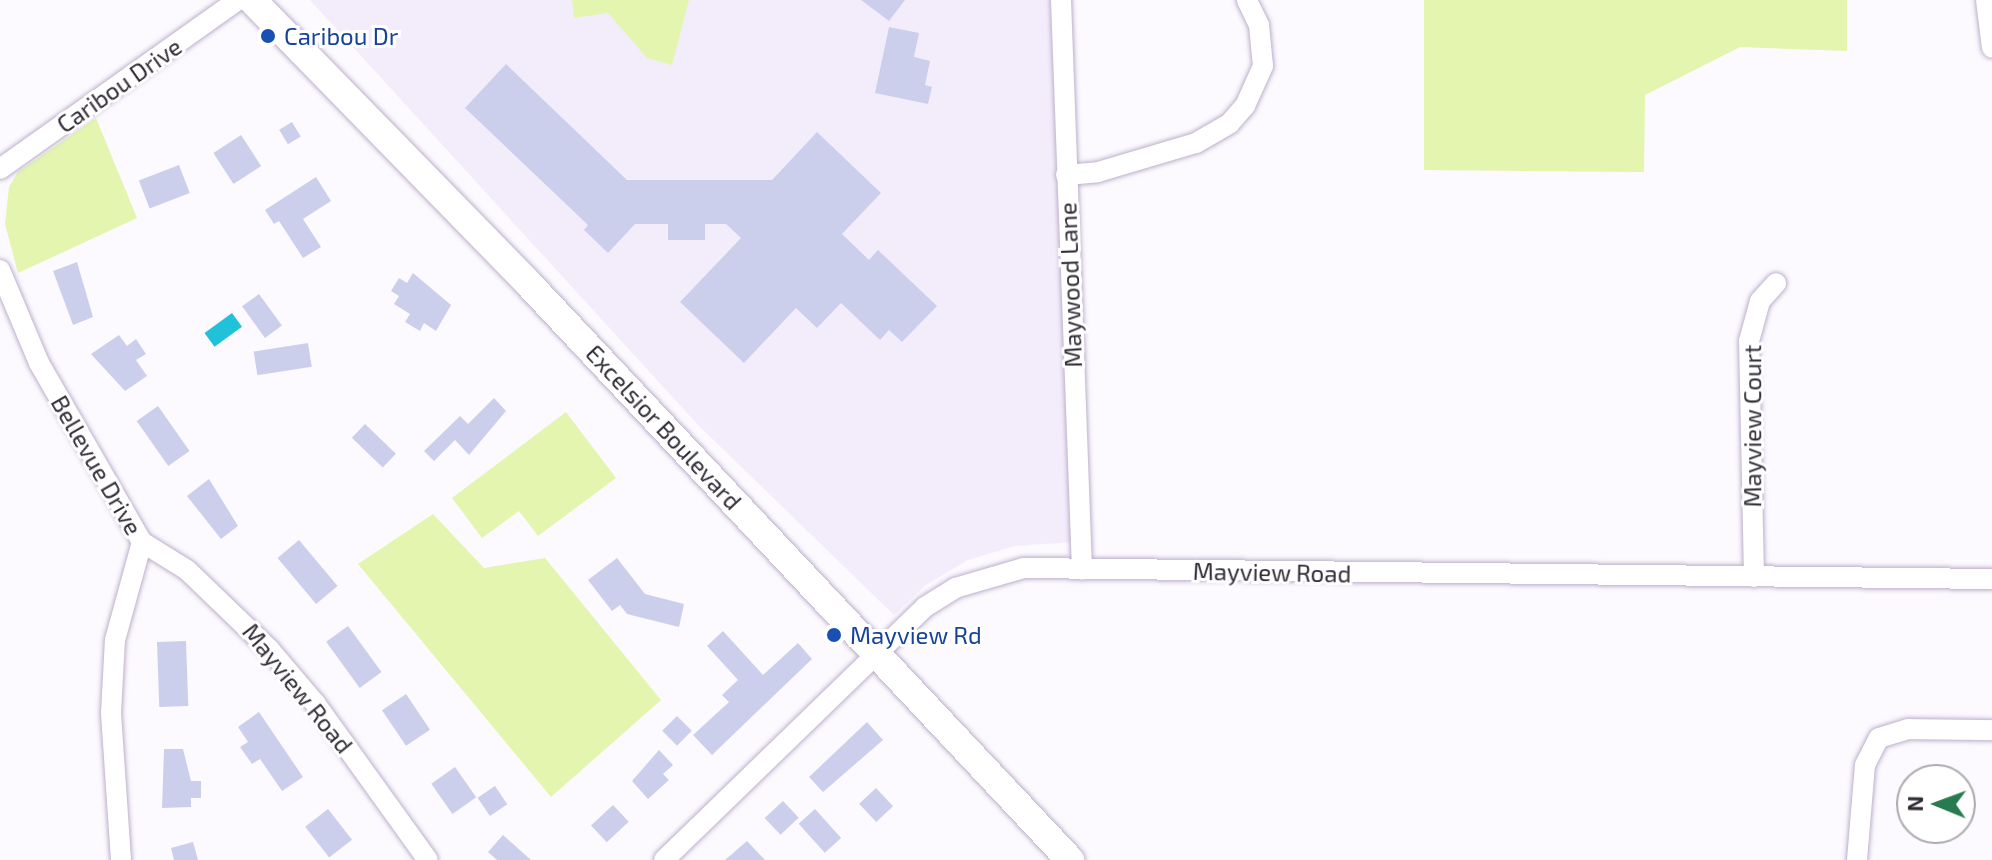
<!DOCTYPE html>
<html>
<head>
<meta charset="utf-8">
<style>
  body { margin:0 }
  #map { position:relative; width:1992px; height:860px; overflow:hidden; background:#fcf9ff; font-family:"Exo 2",sans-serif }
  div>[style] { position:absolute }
  .built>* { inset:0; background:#f3edfb }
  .green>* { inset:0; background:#e3f5ae }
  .water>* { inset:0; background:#20c2da; transform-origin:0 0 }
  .building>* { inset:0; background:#cccfec; transform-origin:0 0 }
  .roads { filter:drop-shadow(0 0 2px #bdb0cb) drop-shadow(0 0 2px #bdb0cb) }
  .minor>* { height:20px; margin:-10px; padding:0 10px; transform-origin:10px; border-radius:10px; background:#fff }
  .secondary>* { height:28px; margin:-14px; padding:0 14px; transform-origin:14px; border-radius:14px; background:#fff }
  .dots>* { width:22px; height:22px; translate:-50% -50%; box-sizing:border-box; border:4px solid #fff; border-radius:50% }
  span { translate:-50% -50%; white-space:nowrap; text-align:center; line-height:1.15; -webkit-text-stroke:6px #fff; paint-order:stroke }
  .transit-label { font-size:24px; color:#164399 }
  .left { translate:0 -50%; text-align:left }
  .street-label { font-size:24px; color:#302b35 }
  .north { position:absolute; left:1896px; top:764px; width:80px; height:80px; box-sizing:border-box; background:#fff; border:2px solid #acaaae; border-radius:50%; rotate:271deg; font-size:22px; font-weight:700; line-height:32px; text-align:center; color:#302b35 }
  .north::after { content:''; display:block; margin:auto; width:28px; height:36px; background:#287b4e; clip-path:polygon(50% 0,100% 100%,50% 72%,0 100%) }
</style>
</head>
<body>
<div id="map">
  <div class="built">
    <div style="clip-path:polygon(310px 0,1050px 0,1072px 542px,1015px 546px,968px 560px,926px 585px,894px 615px,698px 425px)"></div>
  </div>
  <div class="green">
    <div style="clip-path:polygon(572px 0,689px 0,672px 65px,647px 58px,608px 13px,574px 18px)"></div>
    <div style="clip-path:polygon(1424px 0,1847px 0,1847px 51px,1740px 47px,1645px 95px,1644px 172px,1424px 170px)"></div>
    <div style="clip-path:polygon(96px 118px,137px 218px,18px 273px,5px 224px,9px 187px,18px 172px)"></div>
    <div style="clip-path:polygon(566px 412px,616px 478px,538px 536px,519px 511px,482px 538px,452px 498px)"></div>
    <div style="clip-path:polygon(433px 514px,484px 568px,545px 558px,661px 700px,551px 797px,358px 564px)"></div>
  </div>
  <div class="water">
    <div style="left:232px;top:313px;width:17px;height:34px;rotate:54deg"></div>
  </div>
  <div class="building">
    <div style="clip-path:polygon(861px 0,905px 0,889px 21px)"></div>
    <div style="clip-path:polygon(889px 27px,919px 33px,914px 57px,930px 61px,925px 85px,932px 87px,928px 104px,875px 93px)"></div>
    <div style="clip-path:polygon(506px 64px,627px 180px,772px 180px,817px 132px,881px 193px,842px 234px,869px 260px,878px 250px,937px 306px,902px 342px,889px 330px,880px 340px,841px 303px,817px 328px,796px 308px,744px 363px,680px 302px,741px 238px,726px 224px,705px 224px,705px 240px,668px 240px,668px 224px,635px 224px,608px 253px,584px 230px,588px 225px,465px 108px)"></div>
    <div style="left:292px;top:122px;width:17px;height:15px;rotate:59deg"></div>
    <div style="left:241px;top:135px;width:37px;height:33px;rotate:57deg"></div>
    <div style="left:179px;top:165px;width:30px;height:43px;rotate:69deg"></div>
    <div style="clip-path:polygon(316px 177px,331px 201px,303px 219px,321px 247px,303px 258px,279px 221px,274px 224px,265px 210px)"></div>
    <div style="clip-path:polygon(77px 262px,93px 317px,73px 325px,53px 271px)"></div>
    <div style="clip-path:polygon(413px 273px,451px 305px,436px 331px,424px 323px,420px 331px,405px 322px,410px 314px,394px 304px,399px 296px,391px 291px,399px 278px,407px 283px)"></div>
    <div style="left:259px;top:294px;width:39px;height:21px;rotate:54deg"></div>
    <div style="clip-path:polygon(119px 335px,127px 346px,136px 339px,146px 354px,136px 360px,147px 376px,125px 391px,91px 354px)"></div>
    <div style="left:308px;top:343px;width:24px;height:55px;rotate:81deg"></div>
    <div style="clip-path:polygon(494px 398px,506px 411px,469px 455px,455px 440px,434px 461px,424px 451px,460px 416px,468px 424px)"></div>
    <div style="left:158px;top:406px;width:55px;height:26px;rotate:55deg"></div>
    <div style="left:365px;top:424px;width:43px;height:19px;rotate:44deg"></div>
    <div style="clip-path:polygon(209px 479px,238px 526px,221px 539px,187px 496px)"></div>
    <div style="left:299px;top:540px;width:60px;height:28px;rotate:50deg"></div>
    <div style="clip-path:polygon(617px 558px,645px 594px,684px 604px,679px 627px,627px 614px,620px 605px,612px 611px,588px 580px)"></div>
    <div style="left:348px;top:626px;width:57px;height:27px;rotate:54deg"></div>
    <div style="clip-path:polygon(723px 631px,763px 675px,798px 643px,812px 659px,712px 755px,693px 735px,729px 702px,722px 695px,738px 680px,707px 646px)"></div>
    <div style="left:186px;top:641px;width:65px;height:29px;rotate:88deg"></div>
    <div style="left:406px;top:694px;width:43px;height:29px;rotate:56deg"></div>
    <div style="clip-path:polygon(259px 712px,303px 777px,282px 791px,260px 759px,252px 764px,240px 747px,248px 742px,238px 727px)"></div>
    <div style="left:677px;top:716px;width:21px;height:21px;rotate:45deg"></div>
    <div style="clip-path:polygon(867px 722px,883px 740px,823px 792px,809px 777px)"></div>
    <div style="clip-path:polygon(164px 749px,183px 749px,191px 781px,201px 781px,201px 798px,191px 798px,191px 807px,162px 808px)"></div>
    <div style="clip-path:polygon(659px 750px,673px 765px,663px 774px,669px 780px,648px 799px,632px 781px)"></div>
    <div style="left:455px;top:767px;width:37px;height:29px;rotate:55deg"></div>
    <div style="left:495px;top:786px;width:22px;height:21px;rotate:56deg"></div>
    <div style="left:876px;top:788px;width:25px;height:23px;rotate:47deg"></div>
    <div style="left:783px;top:801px;width:23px;height:25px;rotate:47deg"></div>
    <div style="left:613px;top:805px;width:23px;height:30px;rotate:47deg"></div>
    <div style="left:328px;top:809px;width:39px;height:29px;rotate:52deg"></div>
    <div style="left:815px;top:809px;width:39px;height:22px;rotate:48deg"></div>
    <div style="clip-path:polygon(503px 835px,531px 860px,497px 860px,488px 852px)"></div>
    <div style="clip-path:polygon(747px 841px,765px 860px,725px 860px)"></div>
    <div style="clip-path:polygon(193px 842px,198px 860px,174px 860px,171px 848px)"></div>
  </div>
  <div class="roads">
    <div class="minor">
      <div style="left:1061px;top:0;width:570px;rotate:87.89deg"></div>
      <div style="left:1986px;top:0;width:48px;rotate:82.9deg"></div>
      <div style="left:0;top:169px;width:292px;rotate:-35.4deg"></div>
      <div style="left:1066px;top:175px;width:32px;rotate:-5deg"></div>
      <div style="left:1098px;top:172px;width:102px;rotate:-16.5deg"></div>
      <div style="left:1196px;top:143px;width:39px;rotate:-30deg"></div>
      <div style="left:1230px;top:123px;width:23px;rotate:-49deg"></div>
      <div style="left:1245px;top:106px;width:44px;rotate:-65.8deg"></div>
      <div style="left:1263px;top:66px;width:41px;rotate:-95.6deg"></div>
      <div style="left:1259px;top:25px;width:28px;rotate:-116deg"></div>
      <div style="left:0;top:270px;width:101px;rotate:67.2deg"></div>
      <div style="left:39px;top:363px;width:207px;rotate:60.1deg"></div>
      <div style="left:142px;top:542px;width:53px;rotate:31.9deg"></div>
      <div style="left:187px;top:570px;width:115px;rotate:43.9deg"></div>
      <div style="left:270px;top:650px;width:70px;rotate:49.7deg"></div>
      <div style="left:315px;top:703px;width:193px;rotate:54.3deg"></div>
      <div style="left:1754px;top:577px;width:236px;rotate:-91.2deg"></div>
      <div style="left:1749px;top:341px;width:41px;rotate:-74.6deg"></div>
      <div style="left:1760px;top:301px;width:24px;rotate:-48deg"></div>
      <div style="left:121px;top:860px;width:147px;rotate:-93.9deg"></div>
      <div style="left:111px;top:713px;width:73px;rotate:-86.9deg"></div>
      <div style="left:115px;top:640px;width:102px;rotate:-74.6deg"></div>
      <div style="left:664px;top:860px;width:363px;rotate:-44.1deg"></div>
      <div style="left:925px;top:607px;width:36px;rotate:-32deg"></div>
      <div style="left:955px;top:588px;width:72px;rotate:-16.2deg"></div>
      <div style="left:1024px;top:568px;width:968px;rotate:0.65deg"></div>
      <div style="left:1857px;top:860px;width:95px;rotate:-85.2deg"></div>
      <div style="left:1865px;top:765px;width:30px;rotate:-63deg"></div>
      <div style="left:1879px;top:738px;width:31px;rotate:-17deg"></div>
      <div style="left:1909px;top:729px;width:83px;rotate:0.7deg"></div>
    </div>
    <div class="secondary">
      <div style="left:252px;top:0;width:395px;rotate:45.7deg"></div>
      <div style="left:528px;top:283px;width:792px;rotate:46.79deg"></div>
    </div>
  </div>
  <div class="dots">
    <div style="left:268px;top:36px;background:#1a4fb4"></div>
    <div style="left:834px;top:635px;background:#1a4fb4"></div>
  </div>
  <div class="transit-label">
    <span class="left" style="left:284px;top:36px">Caribou Dr</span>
    <span class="left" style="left:850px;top:635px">Mayview Rd</span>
  </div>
  <div class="street-label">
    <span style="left:119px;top:85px;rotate:-35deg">Caribou Drive</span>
    <span style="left:1070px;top:285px;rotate:-92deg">Maywood Lane</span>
    <span style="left:1752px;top:426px;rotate:-90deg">Mayview Court</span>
    <span style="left:664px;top:427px;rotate:47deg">Excelsior Boulevard</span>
    <span style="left:97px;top:465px;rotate:60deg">Bellevue Drive</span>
    <span style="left:1272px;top:572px;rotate:1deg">Mayview Road</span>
    <span style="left:298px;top:688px;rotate:51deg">Mayview Road</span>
  </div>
  <div class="north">N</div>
</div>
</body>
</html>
